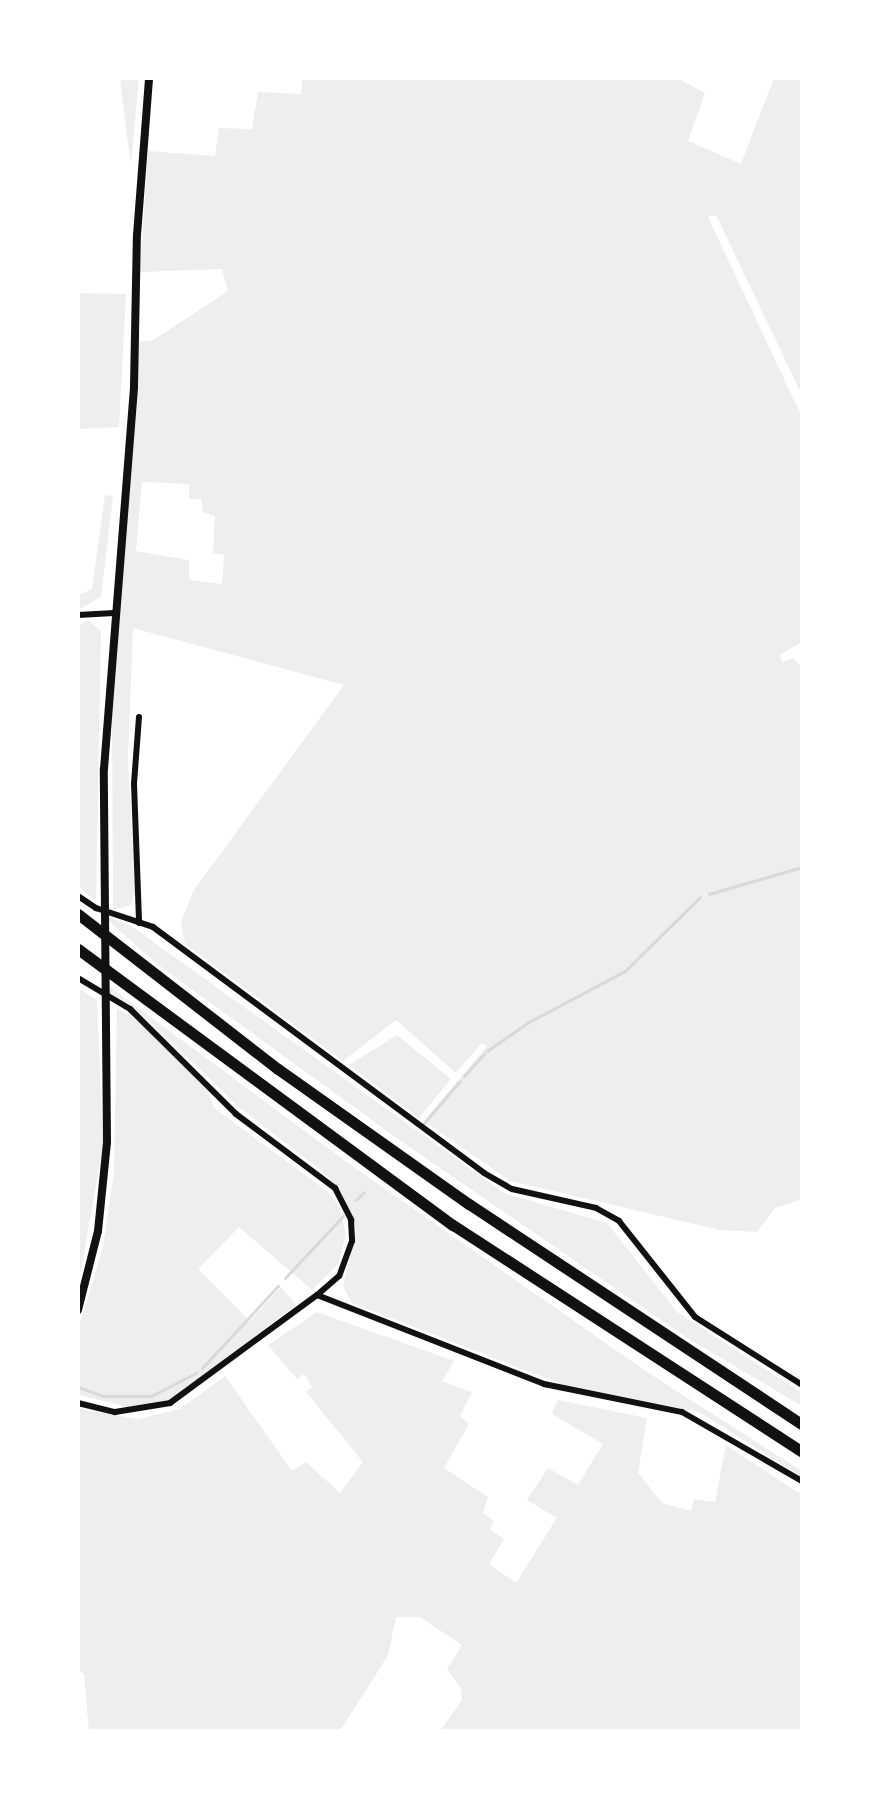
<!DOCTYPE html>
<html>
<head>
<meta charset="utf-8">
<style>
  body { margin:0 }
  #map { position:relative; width:880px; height:1809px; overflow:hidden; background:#fff; font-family:"Crimson Pro",serif }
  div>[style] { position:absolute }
  .green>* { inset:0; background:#eee }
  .stream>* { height:3px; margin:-1.5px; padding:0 1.5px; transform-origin:1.5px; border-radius:1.5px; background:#d9d9d9 }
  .minor>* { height:6px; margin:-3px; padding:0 3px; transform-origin:3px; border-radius:3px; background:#111 }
  .tertiary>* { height:8px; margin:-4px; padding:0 4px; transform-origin:4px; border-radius:4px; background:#111 }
  .motorway>* { height:11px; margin:-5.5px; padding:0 5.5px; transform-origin:5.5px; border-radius:5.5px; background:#111 }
  span { translate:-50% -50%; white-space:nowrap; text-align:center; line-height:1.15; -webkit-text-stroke:7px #fff; paint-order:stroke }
  .frame { position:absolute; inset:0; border:80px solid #fff; pointer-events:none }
</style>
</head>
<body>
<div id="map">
  <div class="green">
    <div style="clip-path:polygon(120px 78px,139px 78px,131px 164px,126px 129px)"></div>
    <div style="clip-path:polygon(evenodd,303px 78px,677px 78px,705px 93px,688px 141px,741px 164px,774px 78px,802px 78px,802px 395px,716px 215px,708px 217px,802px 417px,802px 642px,780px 655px,782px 662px,792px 658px,802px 667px,802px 1199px,775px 1208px,757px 1232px,720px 1230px,510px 1181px,424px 1121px,487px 1046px,481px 1044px,456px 1073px,396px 1020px,343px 1061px,185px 944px,181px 922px,194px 890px,344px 685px,133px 628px,128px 757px,135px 892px,131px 905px,113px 910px,112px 699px,138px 316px,140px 341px,152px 341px,228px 291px,222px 269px,140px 272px,148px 151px,215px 156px,219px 128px,252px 129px,258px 92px,301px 94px,303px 78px,142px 482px,189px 484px,189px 499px,201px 499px,203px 512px,215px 516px,213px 553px,224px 555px,222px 584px,189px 580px,189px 560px,136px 551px,142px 482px)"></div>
    <div style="clip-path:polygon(78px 293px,126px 294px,119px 427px,78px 429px)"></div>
    <div style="clip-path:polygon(105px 495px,113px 496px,101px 597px,78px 610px,78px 595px,92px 589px)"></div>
    <div style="clip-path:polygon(88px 620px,101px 631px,96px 901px,78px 886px,78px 626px)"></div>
    <div style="clip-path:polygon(101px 914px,131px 926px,504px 1193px,607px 1223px,677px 1312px,802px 1393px,802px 1406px,686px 1337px,405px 1144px,157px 964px)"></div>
    <div style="clip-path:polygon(102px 981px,348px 1163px,650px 1374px,802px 1471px,802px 1477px,699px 1412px,571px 1388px,352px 1303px,343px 1286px,356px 1230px,341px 1192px,327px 1175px,240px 1108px,143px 1015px,102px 988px)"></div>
    <div style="clip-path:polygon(78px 988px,97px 1000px,103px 1146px,78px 1287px)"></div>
    <div style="clip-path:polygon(117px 1008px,137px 1020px,208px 1091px,214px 1108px,327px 1191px,339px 1206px,346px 1234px,338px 1264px,312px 1290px,239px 1227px,198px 1269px,250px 1321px,281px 1287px,296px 1305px,173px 1399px,128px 1407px,78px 1395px,78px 1330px,103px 1247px,114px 1172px)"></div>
    <div style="clip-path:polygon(397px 1035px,451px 1079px,419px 1118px,349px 1065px)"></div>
    <div style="clip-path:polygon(317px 1312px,454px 1361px,442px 1381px,472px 1392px,460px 1416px,469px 1424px,444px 1468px,488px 1497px,483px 1513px,494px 1521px,490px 1530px,504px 1539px,489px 1564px,516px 1583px,557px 1518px,527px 1500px,548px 1468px,578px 1485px,603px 1444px,552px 1414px,558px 1400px,647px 1418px,638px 1473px,662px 1503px,691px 1511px,694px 1499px,715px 1502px,726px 1445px,802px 1495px,802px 1731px,440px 1731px,462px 1700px,461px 1688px,447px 1669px,462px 1645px,420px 1617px,396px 1617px,388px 1655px,340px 1731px,89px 1731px,84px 1674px,78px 1671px,78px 1409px,138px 1419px,180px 1409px,225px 1376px,292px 1471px,306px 1462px,340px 1493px,363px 1462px,306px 1392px,312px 1387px,304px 1374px,297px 1379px,268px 1345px)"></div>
  </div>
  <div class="stream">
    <div style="left:709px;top:894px;width:97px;rotate:-16.2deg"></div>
    <div style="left:487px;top:1051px;width:49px;rotate:-35deg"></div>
    <div style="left:527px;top:1023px;width:111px;rotate:-28deg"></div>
    <div style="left:625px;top:971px;width:105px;rotate:-44.6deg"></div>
    <div style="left:464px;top:1076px;width:30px;rotate:-48deg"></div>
    <div style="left:424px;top:1123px;width:55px;rotate:-49.4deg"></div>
    <div style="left:356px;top:1200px;width:11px;rotate:-45deg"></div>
    <div style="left:285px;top:1278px;width:85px;rotate:-46.9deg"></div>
    <div style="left:202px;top:1368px;width:112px;rotate:-47.2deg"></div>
    <div style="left:78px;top:1387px;width:27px;rotate:20deg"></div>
    <div style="left:103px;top:1396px;width:48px"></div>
    <div style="left:151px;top:1396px;width:51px;rotate:-27.1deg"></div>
  </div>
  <div class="minor">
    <div style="left:78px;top:615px;width:36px;rotate:-3deg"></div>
    <div style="left:139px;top:717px;width:67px;rotate:94.3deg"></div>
    <div style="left:134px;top:784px;width:139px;rotate:87.9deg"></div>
    <div style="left:78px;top:896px;width:22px;rotate:34deg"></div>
    <div style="left:96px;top:908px;width:60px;rotate:18.4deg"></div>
    <div style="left:153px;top:927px;width:412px;rotate:36.6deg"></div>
    <div style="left:484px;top:1173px;width:32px;rotate:30deg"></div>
    <div style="left:512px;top:1189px;width:86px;rotate:12.7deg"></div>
    <div style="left:596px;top:1208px;width:26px;rotate:29deg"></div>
    <div style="left:619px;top:1221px;width:122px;rotate:51.6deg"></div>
    <div style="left:695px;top:1317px;width:127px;rotate:32.4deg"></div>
    <div style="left:78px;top:978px;width:61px;rotate:30.8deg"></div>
    <div style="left:130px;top:1009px;width:149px;rotate:44.7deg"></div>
    <div style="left:236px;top:1114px;width:124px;rotate:36.8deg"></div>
    <div style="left:335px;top:1188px;width:36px;rotate:63deg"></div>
    <div style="left:351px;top:1220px;width:21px;rotate:87deg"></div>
    <div style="left:352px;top:1241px;width:37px;rotate:110deg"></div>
    <div style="left:339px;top:1276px;width:29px;rotate:139deg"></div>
    <div style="left:78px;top:1403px;width:38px;rotate:14deg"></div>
    <div style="left:115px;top:1412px;width:56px;rotate:-9.3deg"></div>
    <div style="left:170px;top:1403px;width:182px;rotate:-36.3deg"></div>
    <div style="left:317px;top:1295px;width:244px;rotate:21.4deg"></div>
    <div style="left:544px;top:1384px;width:141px;rotate:11.5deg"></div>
    <div style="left:682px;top:1412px;width:138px;rotate:29.9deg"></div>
  </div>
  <div class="tertiary">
    <div style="left:78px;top:1310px;width:81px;rotate:-75.8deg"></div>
    <div style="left:98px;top:1231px;width:89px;rotate:-84.2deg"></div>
    <div style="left:107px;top:1142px;width:373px;rotate:-90.5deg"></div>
    <div style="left:104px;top:769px;width:383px;rotate:-85.5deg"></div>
    <div style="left:134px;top:387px;width:152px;rotate:-88.9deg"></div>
    <div style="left:137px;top:235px;width:157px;rotate:-85.6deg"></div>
  </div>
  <div class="motorway">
    <div style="left:78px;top:914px;width:253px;rotate:37.8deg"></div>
    <div style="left:278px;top:1069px;width:234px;rotate:35.3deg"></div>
    <div style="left:469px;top:1204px;width:399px;rotate:33.5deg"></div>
    <div style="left:78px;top:949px;width:466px;rotate:36.4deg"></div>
    <div style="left:453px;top:1225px;width:416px;rotate:33deg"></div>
  </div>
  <div class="frame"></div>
</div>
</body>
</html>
